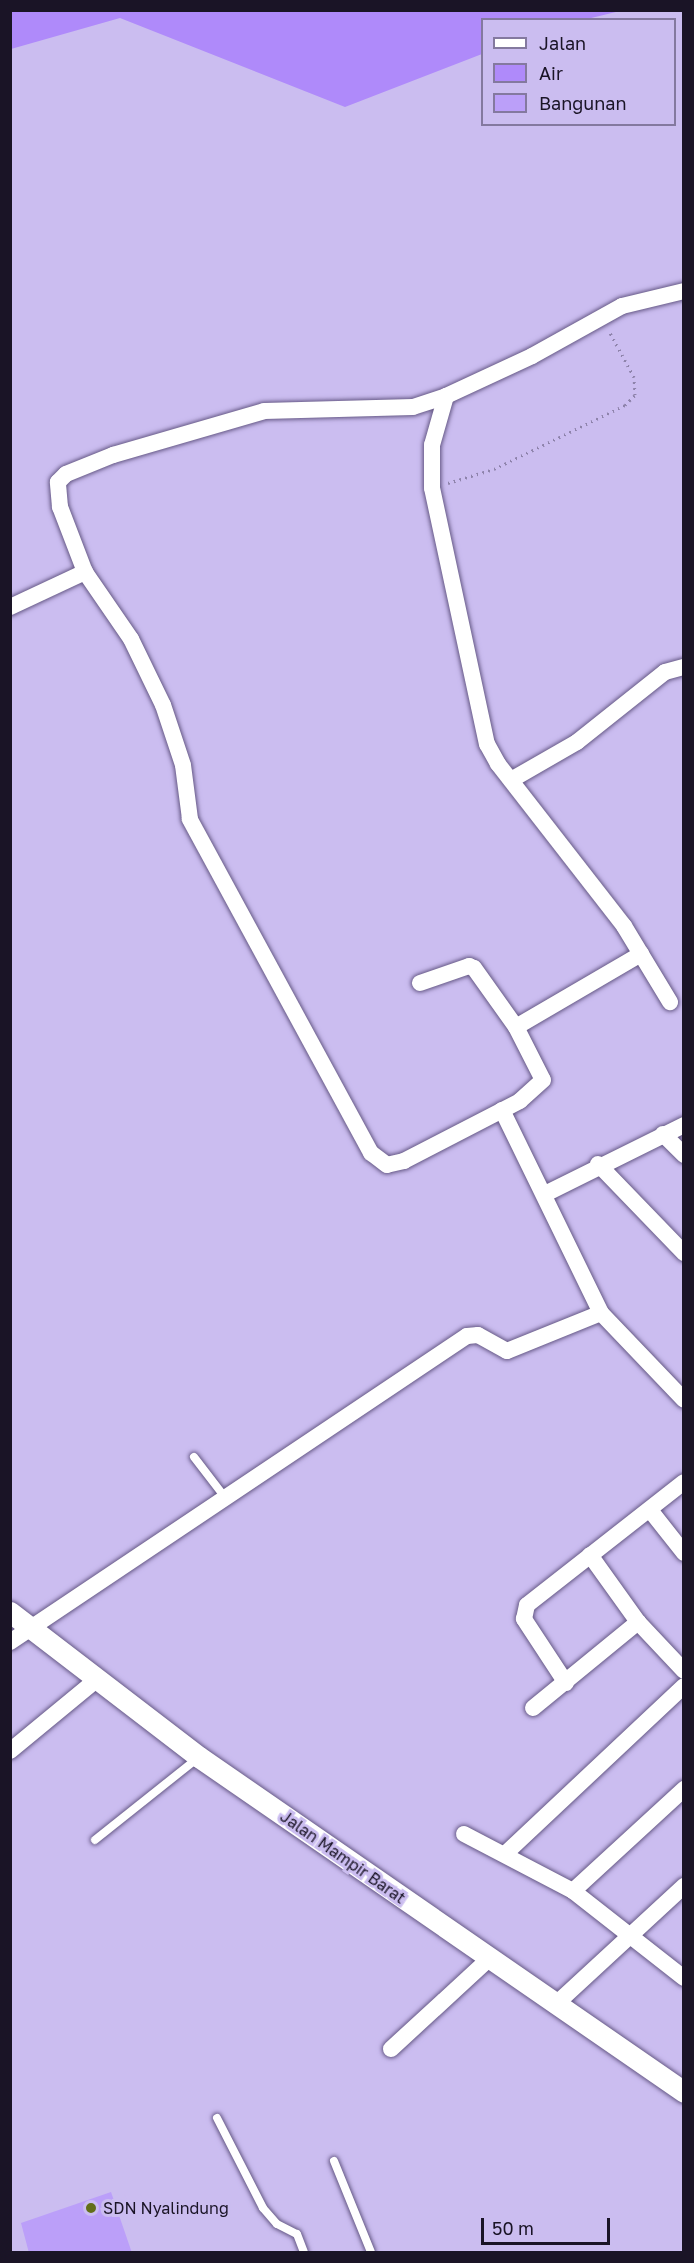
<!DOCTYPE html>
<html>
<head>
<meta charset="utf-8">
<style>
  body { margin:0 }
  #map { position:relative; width:694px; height:2263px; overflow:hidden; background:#cbbdf0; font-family:"Golos Text",sans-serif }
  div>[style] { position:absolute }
  .water>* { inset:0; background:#af8afa }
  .building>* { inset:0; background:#bb9ff9 }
  .path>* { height:3px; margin-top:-1.5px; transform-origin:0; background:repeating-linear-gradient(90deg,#8e83ab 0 1.5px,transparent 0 6px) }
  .roads { filter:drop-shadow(0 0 2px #665986) drop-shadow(0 0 2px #665986) }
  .service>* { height:8px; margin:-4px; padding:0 4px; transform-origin:4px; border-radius:4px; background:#fff }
  .minor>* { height:16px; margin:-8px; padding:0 8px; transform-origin:8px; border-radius:8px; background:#fff }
  .tertiary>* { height:21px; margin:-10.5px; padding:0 10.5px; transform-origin:10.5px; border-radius:10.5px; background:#fff }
  .dots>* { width:16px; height:16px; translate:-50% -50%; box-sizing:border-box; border:3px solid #cbbdf0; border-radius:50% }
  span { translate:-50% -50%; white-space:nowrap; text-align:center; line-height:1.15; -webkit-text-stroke:6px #cbbdf0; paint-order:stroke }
  .street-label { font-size:16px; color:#1a1426 }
  .poi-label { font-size:16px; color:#1a1426 }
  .left { translate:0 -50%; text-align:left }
  .frame { position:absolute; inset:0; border:12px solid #1a1426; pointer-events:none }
  .legend { position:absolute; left:481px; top:18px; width:195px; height:108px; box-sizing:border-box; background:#cbbdf0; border:2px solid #84799f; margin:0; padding:8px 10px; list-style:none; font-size:18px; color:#1a1426 }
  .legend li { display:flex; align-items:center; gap:12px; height:30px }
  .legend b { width:30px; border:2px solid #84799f }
  .scale { position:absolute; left:481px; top:2218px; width:129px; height:27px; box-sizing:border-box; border:3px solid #1a1426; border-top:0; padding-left:8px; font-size:18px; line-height:21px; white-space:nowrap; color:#1a1426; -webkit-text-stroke:4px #cbbdf0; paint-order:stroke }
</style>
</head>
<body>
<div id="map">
  <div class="water">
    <div style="clip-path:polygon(11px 10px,620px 10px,620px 11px,587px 19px,482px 20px,482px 54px,345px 107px,120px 18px,11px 49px)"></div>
  </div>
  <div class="building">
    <div style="clip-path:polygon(111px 2192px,132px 2253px,29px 2253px,21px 2223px)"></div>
  </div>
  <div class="path">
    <div style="left:448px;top:483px;width:48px;rotate:-16.9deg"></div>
    <div style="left:494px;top:469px;width:146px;rotate:-26deg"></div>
    <div style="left:625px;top:405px;width:14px;rotate:-45deg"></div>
    <div style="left:635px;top:395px;width:18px;rotate:-93deg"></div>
    <div style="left:634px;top:377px;width:52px;rotate:-118.5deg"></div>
  </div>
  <div class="roads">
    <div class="service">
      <div style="left:194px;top:1457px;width:49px;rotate:52.4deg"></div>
      <div style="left:95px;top:1840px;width:133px;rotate:-38.6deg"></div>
      <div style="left:217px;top:2118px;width:101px;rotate:62.9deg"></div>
      <div style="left:263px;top:2208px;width:21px;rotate:49deg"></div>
      <div style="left:277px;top:2224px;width:22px;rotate:27deg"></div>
      <div style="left:297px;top:2234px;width:19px;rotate:69deg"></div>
      <div style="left:334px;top:2161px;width:98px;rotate:67.9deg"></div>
    </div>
    <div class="minor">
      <div style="left:446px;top:396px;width:95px;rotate:-24.9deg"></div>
      <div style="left:532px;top:356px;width:103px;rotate:-29.1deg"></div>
      <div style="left:622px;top:306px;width:64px;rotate:-13.6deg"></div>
      <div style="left:10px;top:607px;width:83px;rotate:-25deg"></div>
      <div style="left:511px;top:780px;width:76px;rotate:-29.9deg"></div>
      <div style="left:577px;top:742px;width:112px;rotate:-38.5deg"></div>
      <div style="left:665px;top:672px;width:20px;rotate:-15deg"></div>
      <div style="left:420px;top:983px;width:52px;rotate:-19.1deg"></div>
      <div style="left:469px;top:966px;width:5px;rotate:22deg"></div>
      <div style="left:474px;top:968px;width:72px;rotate:54.6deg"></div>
      <div style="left:516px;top:1027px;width:59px;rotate:63deg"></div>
      <div style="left:543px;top:1080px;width:31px;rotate:138deg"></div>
      <div style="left:520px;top:1101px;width:131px;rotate:152.7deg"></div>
      <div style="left:404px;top:1161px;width:17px;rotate:167deg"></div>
      <div style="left:387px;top:1165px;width:20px;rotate:-143deg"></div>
      <div style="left:371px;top:1153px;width:380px;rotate:-118.5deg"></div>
      <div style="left:190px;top:819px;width:54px;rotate:-97.4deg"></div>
      <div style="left:183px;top:765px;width:63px;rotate:-108.4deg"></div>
      <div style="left:163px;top:705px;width:73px;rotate:-115.9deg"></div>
      <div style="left:131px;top:639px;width:81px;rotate:-124.5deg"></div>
      <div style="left:85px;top:572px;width:70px;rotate:-111deg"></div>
      <div style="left:60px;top:507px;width:25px;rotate:-95deg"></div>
      <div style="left:58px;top:482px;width:11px;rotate:-45deg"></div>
      <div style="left:66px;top:474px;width:51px;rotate:-22deg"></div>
      <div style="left:113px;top:455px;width:157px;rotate:-16.2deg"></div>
      <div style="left:264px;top:411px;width:149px;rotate:-1.5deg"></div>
      <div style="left:413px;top:407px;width:35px;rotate:-18deg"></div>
      <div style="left:446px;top:396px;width:51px;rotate:105.9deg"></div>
      <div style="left:432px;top:445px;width:43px;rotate:90deg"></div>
      <div style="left:432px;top:488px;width:262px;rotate:77.9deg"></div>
      <div style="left:487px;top:744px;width:23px;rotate:61deg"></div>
      <div style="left:498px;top:764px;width:205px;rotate:52.1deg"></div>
      <div style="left:624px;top:926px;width:89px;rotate:58.8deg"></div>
      <div style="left:516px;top:1027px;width:145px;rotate:-30.3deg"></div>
      <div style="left:502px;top:1110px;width:226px;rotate:64deg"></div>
      <div style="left:601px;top:1313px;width:120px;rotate:46.3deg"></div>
      <div style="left:663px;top:1134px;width:30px;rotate:45deg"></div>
      <div style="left:598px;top:1164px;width:124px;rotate:46deg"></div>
      <div style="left:545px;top:1194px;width:155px;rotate:-26.4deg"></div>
      <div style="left:650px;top:1510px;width:55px;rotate:51.7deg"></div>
      <div style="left:590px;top:1555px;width:82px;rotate:54.4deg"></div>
      <div style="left:638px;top:1622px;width:67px;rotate:46.8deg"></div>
      <div style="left:10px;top:1642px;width:550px;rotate:-33.81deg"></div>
      <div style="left:467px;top:1336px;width:11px;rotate:-5deg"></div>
      <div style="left:478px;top:1335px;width:33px;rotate:29deg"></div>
      <div style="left:507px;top:1351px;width:101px;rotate:-22deg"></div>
      <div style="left:566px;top:1683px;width:77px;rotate:-123.3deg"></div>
      <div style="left:524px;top:1619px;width:14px;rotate:-78deg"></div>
      <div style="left:527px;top:1605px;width:199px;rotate:-38.1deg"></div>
      <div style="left:533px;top:1708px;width:136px;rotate:-39.3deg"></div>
      <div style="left:10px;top:1751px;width:112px;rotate:-39.5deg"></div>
      <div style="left:464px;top:1834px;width:123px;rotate:27.6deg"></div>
      <div style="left:573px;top:1891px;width:141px;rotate:38.1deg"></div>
      <div style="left:505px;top:1854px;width:245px;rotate:-43.2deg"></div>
      <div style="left:573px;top:1891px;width:151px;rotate:-42.6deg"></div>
      <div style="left:555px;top:2005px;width:176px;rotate:-42.7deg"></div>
      <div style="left:391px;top:2049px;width:133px;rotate:-42.6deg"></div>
    </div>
    <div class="tertiary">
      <div style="left:10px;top:1612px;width:238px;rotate:37.5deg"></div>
      <div style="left:199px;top:1757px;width:589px;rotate:34.63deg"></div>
    </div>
  </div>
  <div class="dots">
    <div style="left:91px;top:2208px;background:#626e18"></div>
  </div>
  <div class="street-label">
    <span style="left:343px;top:1857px;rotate:35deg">Jalan Mampir Barat</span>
  </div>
  <div class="poi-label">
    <span class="left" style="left:103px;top:2208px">SDN Nyalindung</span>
  </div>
  <div class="frame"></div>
  <ul class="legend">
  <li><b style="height:8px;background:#fff"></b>Jalan</li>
  <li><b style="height:16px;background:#af8afa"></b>Air</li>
  <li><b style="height:16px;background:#bb9ff9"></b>Bangunan</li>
  </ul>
  <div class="scale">50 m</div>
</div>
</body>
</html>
